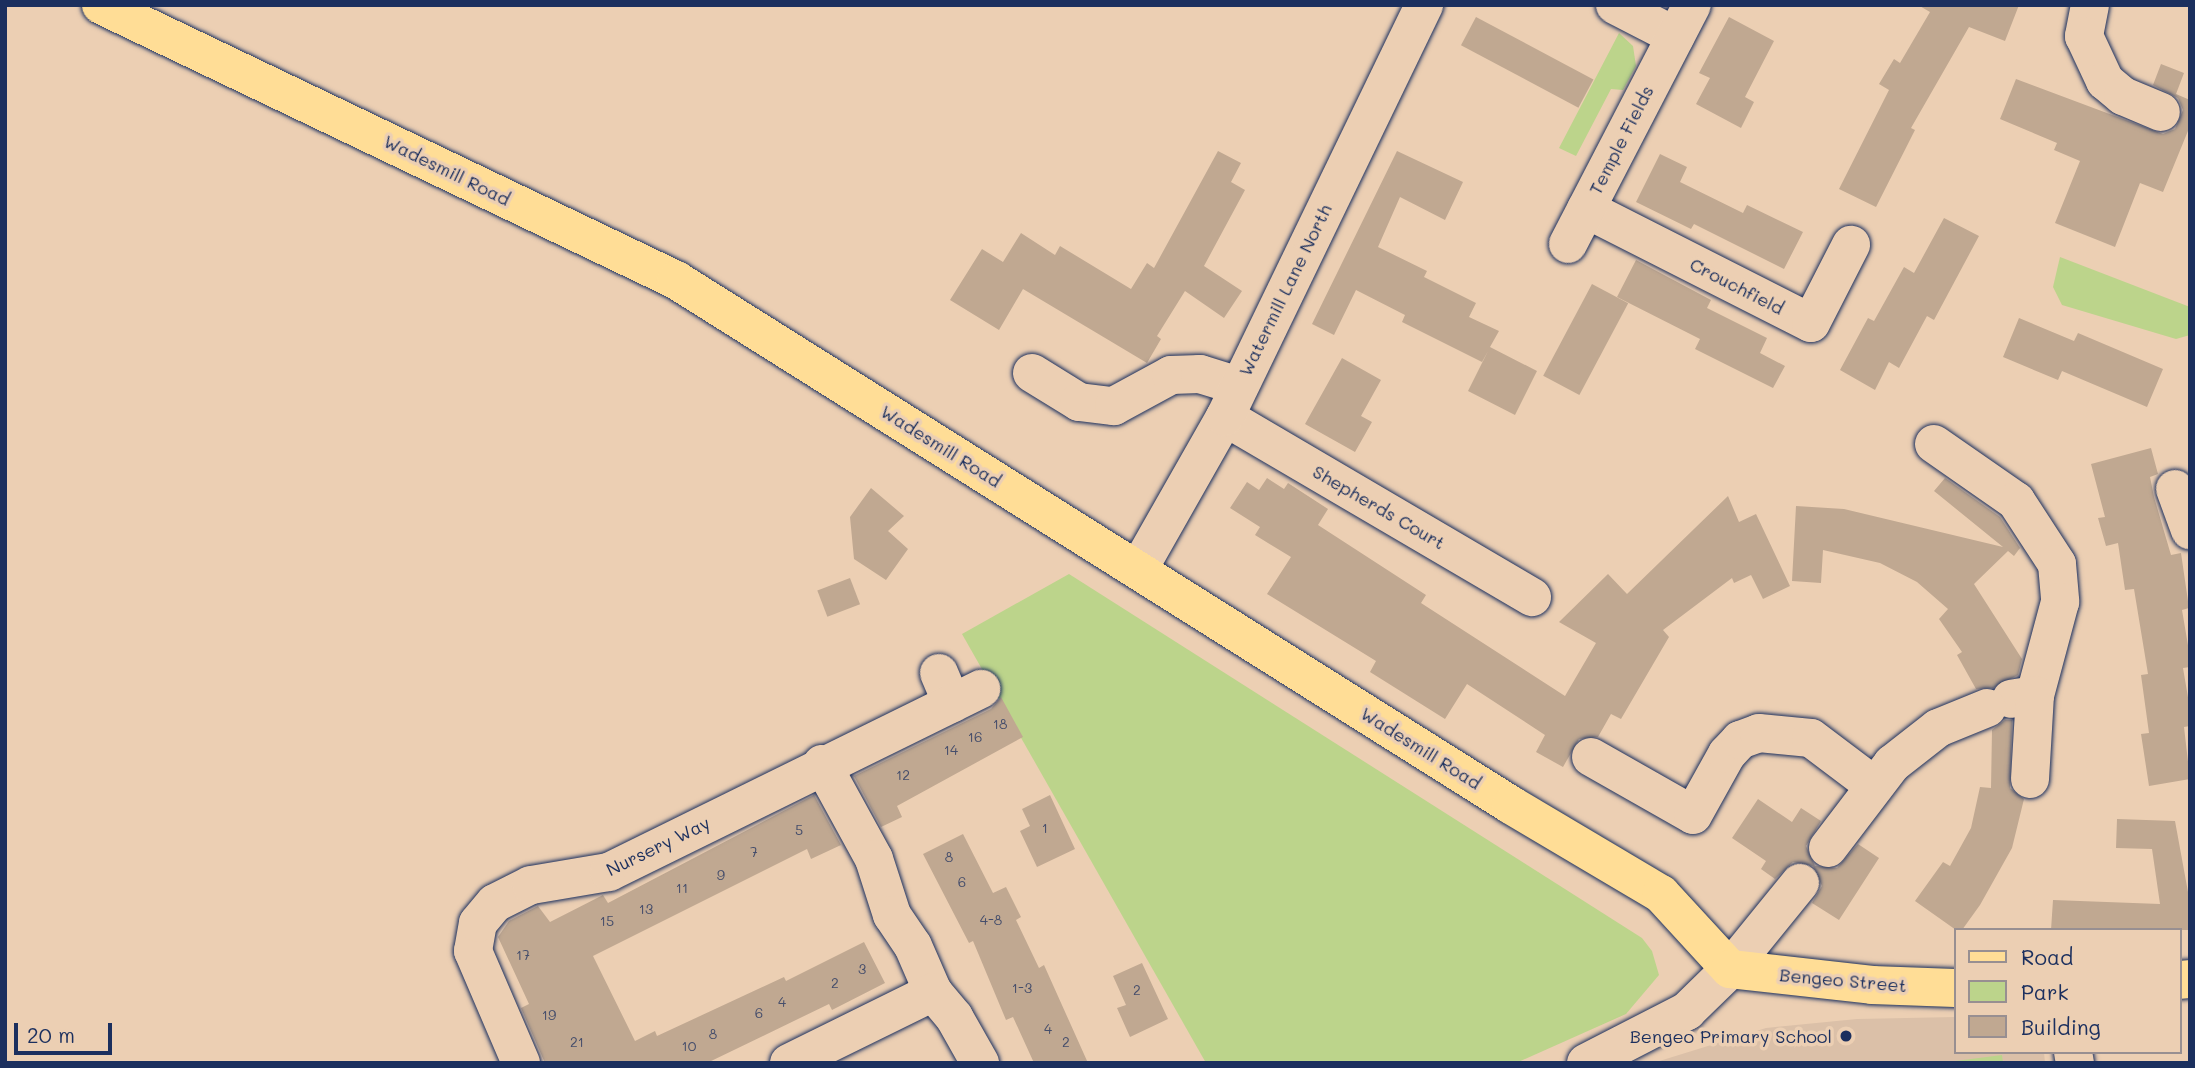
<!DOCTYPE html>
<html>
<head>
<meta charset="utf-8">
<style>
  body { margin:0 }
  #map { position:relative; width:2195px; height:1068px; overflow:hidden; background:#eccfb3; font-family:Mali,sans-serif }
  div>[style] { position:absolute }
  .built>* { inset:0; background:#dbc0a8 }
  .green>* { inset:0; background:#bcd48b }
  .building>* { inset:0; background:#c0a891; transform-origin:0 0 }
  .roads { filter:drop-shadow(0 0 2px #1b2f5e) drop-shadow(0 0 2px #1b2f5e) }
  .minor>* { height:38px; margin:-19px; padding:0 19px; transform-origin:19px; border-radius:19px; background:#eccfb3 }
  .major>* { height:38px; margin:-19px; padding:0 19px; transform-origin:19px; border-radius:19px; background:#ffdd96 }
  .dots>* { width:19px; height:19px; translate:-50% -50%; box-sizing:border-box; border:4px solid #eccfb3; border-radius:50% }
  span { translate:-50% -50%; white-space:nowrap; text-align:center; line-height:1.15; -webkit-text-stroke:7px #eccfb3; paint-order:stroke }
  .number-label { font-size:14px; color:#444d6b }
  .number-label span { -webkit-text-stroke-width:0 }
  .street-label { font-size:18px; color:#1b2f5e }
  .poi-label { font-size:18px; color:#1b2f5e }
  .right { translate:-100% -50%; text-align:right }
  .frame { position:absolute; inset:0; border:7px solid #1b2f5e; pointer-events:none }
  .legend { position:absolute; left:1954px; top:928px; width:228px; height:126px; box-sizing:border-box; background:#eccfb3; border:2px solid #988f91; margin:0; padding:9px 12px; list-style:none; font-size:21px; color:#1b2f5e }
  .legend li { display:flex; align-items:center; gap:14px; height:35px }
  .legend b { width:35px; border:2px solid #988f91 }
  .scale { position:absolute; left:14px; top:1023px; width:98px; height:32px; box-sizing:border-box; border:4px solid #1b2f5e; border-top:0; padding-left:9px; font-size:21px; line-height:24px; white-space:nowrap; color:#1b2f5e; -webkit-text-stroke:5px #eccfb3; paint-order:stroke }
</style>
</head>
<body>
<div id="map">
  <div class="built">
    <div style="clip-path:polygon(1955px 1017px,1955px 1052px,2044px 1052px,2045px 1063px,1653px 1063px,1766px 1028px,1857px 1019px)"></div>
  </div>
  <div class="green">
    <div style="clip-path:polygon(1619px 33px,1633px 46px,1636px 66px,1623px 90px,1611px 89px,1576px 156px,1559px 148px)"></div>
    <div style="clip-path:polygon(2060px 257px,2190px 307px,2190px 335px,2176px 339px,2062px 305px,2053px 287px)"></div>
    <div style="clip-path:polygon(1069px 574px,1642px 938px,1652px 951px,1659px 975px,1626px 1014px,1516px 1063px,1206px 1063px,962px 634px)"></div>
    <div style="clip-path:polygon(2002px 1055px,2003px 1063px,1940px 1063px)"></div>
  </div>
  <div class="building">
    <div style="clip-path:polygon(1918px 5px,2019px 5px,2005px 41px,1969px 27px,1911px 128px,1915px 130px,1876px 207px,1839px 189px,1889px 90px,1879px 84px,1894px 59px,1900px 63px,1930px 12px)"></div>
    <div style="left:1476px;top:17px;width:133px;height:32px;rotate:28deg"></div>
    <div style="clip-path:polygon(1729px 17px,1774px 41px,1745px 97px,1754px 102px,1741px 128px,1696px 104px,1710px 78px,1699px 73px)"></div>
    <div style="clip-path:polygon(2161px 64px,2184px 73px,2176px 94px,2190px 100px,2190px 126px,2163px 192px,2140px 183px,2115px 247px,2055px 223px,2080px 161px,2054px 150px,2057px 143px,2000px 119px,2016px 79px,2163px 134px,2175px 129px,2183px 110px,2178px 98px,2153px 85px)"></div>
    <div style="clip-path:polygon(1218px 151px,1241px 163px,1231px 182px,1245px 190px,1204px 266px,1242px 291px,1224px 318px,1185px 291px,1157px 336px,1161px 339px,1147px 363px,1023px 289px,999px 330px,950px 300px,982px 249px,1003px 262px,1021px 233px,1055px 255px,1060px 246px,1131px 289px,1147px 263px,1154px 268px)"></div>
    <div style="clip-path:polygon(1397px 151px,1463px 182px,1445px 220px,1400px 197px,1378px 247px,1427px 271px,1424px 277px,1476px 303px,1469px 317px,1499px 331px,1490px 347px,1537px 371px,1515px 415px,1468px 391px,1488px 351px,1482px 362px,1402px 322px,1405px 315px,1356px 290px,1334px 335px,1312px 324px)"></div>
    <div style="clip-path:polygon(1660px 154px,1687px 167px,1680px 182px,1743px 213px,1747px 205px,1803px 232px,1784px 269px,1694px 224px,1691px 229px,1636px 202px)"></div>
    <div style="clip-path:polygon(1944px 218px,1979px 236px,1934px 320px,1927px 316px,1899px 368px,1889px 362px,1875px 390px,1840px 370px,1868px 318px,1874px 321px,1904px 267px,1914px 273px)"></div>
    <div style="clip-path:polygon(1636px 260px,1711px 300px,1707px 308px,1767px 338px,1760px 353px,1785px 366px,1773px 388px,1695px 349px,1700px 339px,1617px 297px)"></div>
    <div style="left:1592px;top:284px;width:41px;height:104px;rotate:28deg"></div>
    <div style="clip-path:polygon(2019px 318px,2074px 341px,2078px 333px,2163px 369px,2147px 407px,2062px 371px,2058px 380px,2003px 357px)"></div>
    <div style="clip-path:polygon(1342px 358px,1381px 380px,1361px 416px,1372px 422px,1355px 452px,1305px 424px)"></div>
    <div style="clip-path:polygon(2151px 448px,2158px 474px,2150px 477px,2154px 497px,2171px 555px,2181px 553px,2189px 608px,2182px 610px,2190px 657px,2190px 667px,2183px 668px,2190px 709px,2190px 726px,2184px 727px,2190px 779px,2149px 786px,2141px 734px,2149px 733px,2141px 675px,2148px 674px,2134px 589px,2125px 590px,2118px 543px,2106px 546px,2098px 518px,2105px 517px,2091px 464px)"></div>
    <div style="clip-path:polygon(1267px 478px,1284px 489px,1288px 483px,1328px 509px,1318px 525px,1426px 595px,1421px 603px,1565px 696px,1596px 643px,1559px 622px,1608px 574px,1627px 594px,1728px 496px,1739px 522px,1756px 514px,1790px 586px,1763px 599px,1751px 575px,1734px 583px,1732px 578px,1663px 630px,1669px 637px,1621px 719px,1611px 714px,1598px 737px,1579px 739px,1563px 767px,1536px 752px,1545px 735px,1467px 684px,1445px 719px,1370px 672px,1376px 661px,1267px 594px,1291px 557px,1255px 535px,1260px 527px,1230px 508px,1247px 482px,1259px 490px)"></div>
    <div style="clip-path:polygon(1945px 478px,2000px 517px,2020px 548px,2014px 556px,2008px 551px,1974px 584px,2022px 659px,2018px 675px,1993px 688px,1976px 689px,1957px 655px,1962px 652px,1939px 619px,1948px 609px,1917px 582px,1880px 563px,1823px 550px,1821px 583px,1792px 581px,1796px 506px,1844px 509px,2003px 547px,1934px 491px)"></div>
    <div style="clip-path:polygon(871px 488px,904px 516px,888px 531px,908px 549px,886px 580px,854px 559px,850px 517px)"></div>
    <div style="left:850px;top:578px;width:28px;height:35px;rotate:69deg"></div>
    <div style="clip-path:polygon(1001px 697px,1023px 737px,897px 806px,902px 817px,881px 827px,854px 776px,991px 709px)"></div>
    <div style="clip-path:polygon(2005px 720px,2012px 720px,2010px 788px,2024px 799px,2012px 848px,1980px 905px,1962px 930px,1956px 930px,1915px 901px,1943px 862px,1950px 866px,1971px 828px,1980px 787px,1991px 788px,1992px 730px)"></div>
    <div style="clip-path:polygon(814px 795px,841px 845px,811px 859px,807px 849px,593px 956px,635px 1041px,655px 1031px,657px 1036px,784px 977px,786px 981px,864px 942px,885px 983px,832px 1010px,829px 1004px,707px 1063px,545px 1063px,521px 1008px,529px 1004px,498px 937px,509px 921px,538px 906px,550px 922px,603px 895px,608px 903px)"></div>
    <div style="clip-path:polygon(1050px 795px,1075px 849px,1037px 867px,1020px 831px,1030px 826px,1022px 809px)"></div>
    <div style="clip-path:polygon(1758px 799px,1792px 822px,1801px 808px,1821px 821px,1806px 846px,1815px 866px,1837px 868px,1858px 844px,1879px 858px,1839px 920px,1812px 903px,1822px 886px,1813px 866px,1793px 862px,1775px 879px,1761px 869px,1766px 861px,1732px 838px)"></div>
    <div style="clip-path:polygon(2117px 819px,2175px 821px,2190px 903px,2190px 930px,2051px 930px,2053px 900px,2160px 904px,2152px 849px,2116px 848px)"></div>
    <div style="clip-path:polygon(963px 834px,993px 893px,1006px 887px,1021px 917px,1016px 920px,1039px 968px,1044px 965px,1088px 1063px,1034px 1063px,1013px 1017px,1006px 1020px,973px 941px,969px 943px,923px 854px)"></div>
    <div style="clip-path:polygon(1142px 963px,1168px 1019px,1130px 1037px,1117px 1008px,1126px 1005px,1113px 976px)"></div>
  </div>
  <div class="roads">
    <div class="minor">
      <div style="left:1615px;top:5px;width:68px;rotate:27.3deg"></div>
      <div style="left:2090px;top:5px;width:32px;rotate:101deg"></div>
      <div style="left:2084px;top:36px;width:50px;rotate:65deg"></div>
      <div style="left:2105px;top:81px;width:23px;rotate:40deg"></div>
      <div style="left:2123px;top:96px;width:41px;rotate:22.8deg"></div>
      <div style="left:1586px;top:209px;width:252px;rotate:26.9deg"></div>
      <div style="left:1811px;top:323px;width:88px;rotate:-62.9deg"></div>
      <div style="left:1568px;top:244px;width:269px;rotate:-62.6deg"></div>
      <div style="left:1032px;top:373px;width:55px;rotate:31.7deg"></div>
      <div style="left:1079px;top:402px;width:35px;rotate:7deg"></div>
      <div style="left:1114px;top:406px;width:65px;rotate:-28.5deg"></div>
      <div style="left:1171px;top:375px;width:29px;rotate:-2deg"></div>
      <div style="left:1200px;top:374px;width:41px;rotate:17.1deg"></div>
      <div style="left:1225px;top:417px;width:356px;rotate:30.4deg"></div>
      <div style="left:1934px;top:444px;width:100px;rotate:34.8deg"></div>
      <div style="left:2016px;top:501px;width:75px;rotate:56.9deg"></div>
      <div style="left:2057px;top:564px;width:38px;rotate:85deg"></div>
      <div style="left:2060px;top:602px;width:96px;rotate:105deg"></div>
      <div style="left:2035px;top:695px;width:24px;rotate:171deg"></div>
      <div style="left:2175px;top:489px;width:44px;rotate:69.9deg"></div>
      <div style="left:1138px;top:570px;width:176px;rotate:-60.4deg"></div>
      <div style="left:1225px;top:417px;width:458px;rotate:-64.2deg"></div>
      <div style="left:939px;top:673px;width:33px;rotate:67deg"></div>
      <div style="left:1591px;top:757px;width:117px;rotate:29.6deg"></div>
      <div style="left:1693px;top:815px;width:70px;rotate:-60.9deg"></div>
      <div style="left:1727px;top:754px;width:19px;rotate:-47deg"></div>
      <div style="left:1740px;top:740px;width:20px;rotate:-20deg"></div>
      <div style="left:1759px;top:733px;width:52px;rotate:5.5deg"></div>
      <div style="left:1811px;top:738px;width:76px;rotate:37deg"></div>
      <div style="left:822px;top:764px;width:108px;rotate:61.3deg"></div>
      <div style="left:874px;top:859px;width:59px;rotate:72.2deg"></div>
      <div style="left:892px;top:915px;width:37px;rotate:56deg"></div>
      <div style="left:913px;top:946px;width:50px;rotate:66.5deg"></div>
      <div style="left:933px;top:992px;width:33px;rotate:50deg"></div>
      <div style="left:954px;top:1017px;width:53px;rotate:60.5deg"></div>
      <div style="left:2030px;top:779px;width:84px;rotate:-86.6deg"></div>
      <div style="left:1828px;top:848px;width:106px;rotate:-52.7deg"></div>
      <div style="left:1892px;top:764px;width:58px;rotate:-38deg"></div>
      <div style="left:1938px;top:728px;width:53px;rotate:-22.2deg"></div>
      <div style="left:2073px;top:1052px;width:11px;rotate:80deg"></div>
      <div style="left:521px;top:1063px;width:122px;rotate:-113.2deg"></div>
      <div style="left:473px;top:951px;width:28px;rotate:-80deg"></div>
      <div style="left:478px;top:923px;width:26px;rotate:-50deg"></div>
      <div style="left:495px;top:903px;width:40px;rotate:-26.6deg"></div>
      <div style="left:531px;top:885px;width:79px;rotate:-9.5deg"></div>
      <div style="left:609px;top:872px;width:415px;rotate:-26.2deg"></div>
      <div style="left:789px;top:1063px;width:161px;rotate:-26.2deg"></div>
      <div style="left:1586px;top:1063px;width:114px;rotate:-27.2deg"></div>
      <div style="left:1687px;top:1011px;width:60px;rotate:-44.3deg"></div>
      <div style="left:1730px;top:969px;width:111px;rotate:-50.9deg"></div>
    </div>
    <div class="major">
      <div style="left:101px;top:5px;width:637px;rotate:25.56deg"></div>
      <div style="left:676px;top:280px;width:986px;rotate:32.16deg"></div>
      <div style="left:1511px;top:805px;width:174px;rotate:30.7deg"></div>
      <div style="left:1661px;top:894px;width:102px;rotate:47.4deg"></div>
      <div style="left:1730px;top:969px;width:143px;rotate:6.4deg"></div>
      <div style="left:1872px;top:985px;width:83px;rotate:2.1deg"></div>
      <div style="left:2179px;top:980px;width:11px;rotate:-5deg"></div>
    </div>
  </div>
  <div class="dots">
    <div style="left:1846px;top:1036px;background:#1b2f5e"></div>
  </div>
  <div class="number-label">
    <span style="left:1000px;top:724px">18</span>
    <span style="left:975px;top:737px">16</span>
    <span style="left:951px;top:750px">14</span>
    <span style="left:903px;top:775px">12</span>
    <span style="left:1045px;top:828px">1</span>
    <span style="left:799px;top:830px">5</span>
    <span style="left:754px;top:852px">7</span>
    <span style="left:949px;top:857px">8</span>
    <span style="left:721px;top:875px">9</span>
    <span style="left:962px;top:882px">6</span>
    <span style="left:682px;top:888px">11</span>
    <span style="left:646px;top:909px">13</span>
    <span style="left:991px;top:920px">4-8</span>
    <span style="left:607px;top:921px">15</span>
    <span style="left:523px;top:955px">17</span>
    <span style="left:862px;top:969px">3</span>
    <span style="left:835px;top:983px">2</span>
    <span style="left:1022px;top:988px">1-3</span>
    <span style="left:1137px;top:990px">2</span>
    <span style="left:782px;top:1002px">4</span>
    <span style="left:759px;top:1013px">6</span>
    <span style="left:549px;top:1015px">19</span>
    <span style="left:1048px;top:1029px">4</span>
    <span style="left:713px;top:1034px">8</span>
    <span style="left:577px;top:1042px">21</span>
    <span style="left:1066px;top:1042px">2</span>
    <span style="left:689px;top:1046px">10</span>
  </div>
  <div class="street-label">
    <span style="left:1621px;top:140px;rotate:-63deg">Temple Fields</span>
    <span style="left:447px;top:170px;rotate:26deg">Wadesmill Road</span>
    <span style="left:1737px;top:286px;rotate:27deg">Crouchfield</span>
    <span style="left:1285px;top:290px;rotate:-64deg">Watermill Lane North</span>
    <span style="left:941px;top:446px;rotate:32deg">Wadesmill Road</span>
    <span style="left:1379px;top:507px;rotate:30deg">Shepherds Court</span>
    <span style="left:1421px;top:748px;rotate:32deg">Wadesmill Road</span>
    <span style="left:658px;top:846px;rotate:-26deg">Nursery Way</span>
    <span style="left:1843px;top:980px;rotate:5deg">Bengeo Street</span>
  </div>
  <div class="poi-label">
    <span class="right" style="left:1832px;top:1036px">Bengeo Primary School</span>
  </div>
  <div class="frame"></div>
  <ul class="legend">
  <li><b style="height:9px;background:#ffdd96"></b>Road</li>
  <li><b style="height:19px;background:#bcd48b"></b>Park</li>
  <li><b style="height:19px;background:#c0a891"></b>Building</li>
  </ul>
  <div class="scale">20 m</div>
</div>
</body>
</html>
